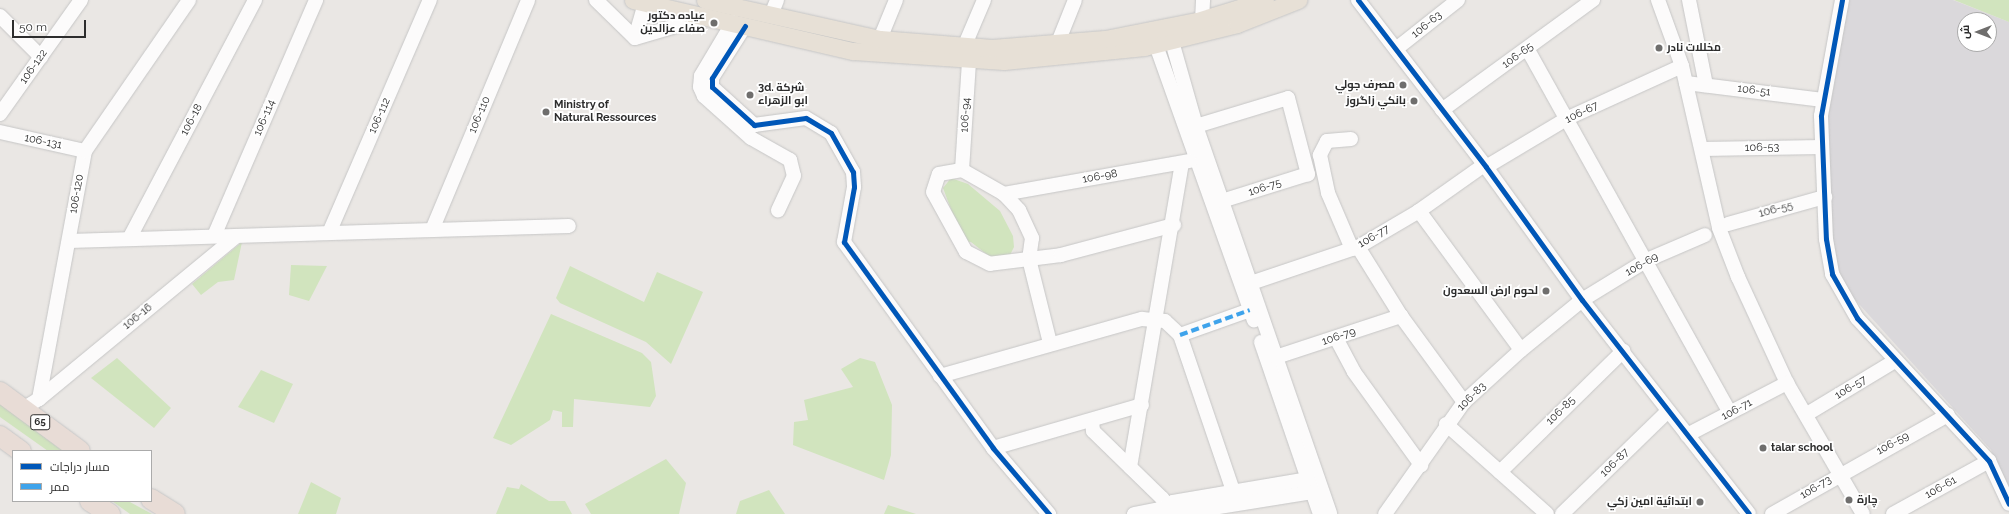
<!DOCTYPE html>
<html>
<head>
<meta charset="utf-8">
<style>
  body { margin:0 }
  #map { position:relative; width:2009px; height:514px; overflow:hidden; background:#eae7e4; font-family:Raleway,Cairo,sans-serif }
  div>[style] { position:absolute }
  .industrial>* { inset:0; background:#dad8db }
  .green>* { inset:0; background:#d1e4be }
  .roads { filter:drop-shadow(0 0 1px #c6c6c6) drop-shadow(0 0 1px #c6c6c6) }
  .minor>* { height:14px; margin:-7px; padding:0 7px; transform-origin:7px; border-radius:7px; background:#fcfbfb }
  .major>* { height:17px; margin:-8.5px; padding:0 8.5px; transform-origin:8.5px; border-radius:8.5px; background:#e7e0d6 }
  .highway>* { height:20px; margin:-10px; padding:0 10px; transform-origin:10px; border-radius:10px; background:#e8dcd6 }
  .quiet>* { height:4px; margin-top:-2px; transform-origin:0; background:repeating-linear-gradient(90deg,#3ea3eb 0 8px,transparent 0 12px) }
  .cycleway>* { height:5px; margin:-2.5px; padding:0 2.5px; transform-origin:2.5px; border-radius:2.5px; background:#0057b8 }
  .dots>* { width:11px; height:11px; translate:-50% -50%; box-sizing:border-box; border:2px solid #fff; border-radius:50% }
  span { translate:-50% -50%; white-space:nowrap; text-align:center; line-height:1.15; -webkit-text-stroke:3.5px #fff; paint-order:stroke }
  .shield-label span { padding:1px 3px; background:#fff; border:1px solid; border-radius:3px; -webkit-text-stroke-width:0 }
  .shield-label { font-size:10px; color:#2d2d2d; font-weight:700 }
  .poi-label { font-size:11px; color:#2d2d2d; font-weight:700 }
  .right { translate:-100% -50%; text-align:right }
  .left { translate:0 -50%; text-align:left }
  .street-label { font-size:11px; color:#2d2d2d }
  .legend { position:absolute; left:12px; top:450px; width:140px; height:52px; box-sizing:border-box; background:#fff; border:1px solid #ababab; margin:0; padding:5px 7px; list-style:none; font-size:12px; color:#2d2d2d }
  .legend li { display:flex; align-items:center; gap:8px; height:20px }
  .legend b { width:20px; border:1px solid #ababab }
  .north { position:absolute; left:1957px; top:12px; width:40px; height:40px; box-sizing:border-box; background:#fff; border:1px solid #ababab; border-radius:50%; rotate:270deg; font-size:11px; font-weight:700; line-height:16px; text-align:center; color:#2d2d2d }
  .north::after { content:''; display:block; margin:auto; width:14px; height:18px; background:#6f6e6d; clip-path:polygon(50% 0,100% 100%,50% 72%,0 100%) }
  .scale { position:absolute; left:12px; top:20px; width:74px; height:18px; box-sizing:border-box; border:2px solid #2d2d2d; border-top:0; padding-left:5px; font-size:12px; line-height:14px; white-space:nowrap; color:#2d2d2d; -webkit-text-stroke:3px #fff; paint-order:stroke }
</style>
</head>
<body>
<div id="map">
  <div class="industrial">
    <div style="clip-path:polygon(evenodd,1844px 0,1953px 0,2009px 22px,2009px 492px,1991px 450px,1849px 293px,1832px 259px,1823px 117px,1844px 0,1965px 20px,1989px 20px,1989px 44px,1965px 44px,1965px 20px)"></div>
  </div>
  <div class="green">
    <div style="clip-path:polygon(1954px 0,2009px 0,2009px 22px)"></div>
    <div style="clip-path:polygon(951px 178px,968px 184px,1000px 211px,1013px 236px,1014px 247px,1010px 255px,990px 257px,971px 242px,963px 241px,943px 188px)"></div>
    <div style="clip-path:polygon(242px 242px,234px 280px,218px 282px,201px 295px,192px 284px)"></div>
    <div style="clip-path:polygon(291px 265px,327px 266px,309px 301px,289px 295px)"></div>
    <div style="clip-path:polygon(570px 266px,644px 302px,657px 272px,703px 292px,671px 364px,646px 342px,560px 303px,556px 298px)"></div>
    <div style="clip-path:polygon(551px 314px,642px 353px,651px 362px,656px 396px,650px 407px,574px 399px,573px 427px,562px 427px,562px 412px,553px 410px,550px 420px,511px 445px,493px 438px)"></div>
    <div style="clip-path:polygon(117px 358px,171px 408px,154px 428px,91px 378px)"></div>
    <div style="clip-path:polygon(860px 358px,875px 362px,892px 405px,891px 455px,884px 480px,793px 445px,794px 422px,808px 420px,804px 400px,853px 387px,841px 369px)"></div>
    <div style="clip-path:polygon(261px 370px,293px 384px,274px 423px,238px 407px)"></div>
    <div style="clip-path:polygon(0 403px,63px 451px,48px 451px,0 417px)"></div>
    <div style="clip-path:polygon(666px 459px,686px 483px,679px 514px,591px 514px,585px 504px)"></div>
    <div style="clip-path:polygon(311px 482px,341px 498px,336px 514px,298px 514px)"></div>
    <div style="clip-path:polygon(521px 484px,549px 501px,565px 501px,572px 514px,496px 514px,507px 487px,519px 489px)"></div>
    <div style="clip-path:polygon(769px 490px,785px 514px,736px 514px,740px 501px)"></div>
    <div style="clip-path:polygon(112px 501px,128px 501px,152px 514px,130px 514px)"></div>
    <div style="clip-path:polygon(888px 505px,916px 514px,884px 514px)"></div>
  </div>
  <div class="roads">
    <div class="minor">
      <div style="left:596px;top:0;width:54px;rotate:44.3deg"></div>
      <div style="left:1358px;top:0;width:210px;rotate:52.5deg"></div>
      <div style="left:1486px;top:167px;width:164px;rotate:54.2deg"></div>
      <div style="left:1582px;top:300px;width:271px;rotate:52deg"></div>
      <div style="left:1658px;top:0;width:70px;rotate:70deg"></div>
      <div style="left:1682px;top:66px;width:166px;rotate:77.1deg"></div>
      <div style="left:1719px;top:228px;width:53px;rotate:68.8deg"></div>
      <div style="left:1738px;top:277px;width:117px;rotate:65.2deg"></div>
      <div style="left:1787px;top:383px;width:151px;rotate:59.9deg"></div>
      <div style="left:1689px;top:0;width:87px;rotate:78.7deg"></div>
      <div style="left:1842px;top:0;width:118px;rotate:100.3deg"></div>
      <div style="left:1821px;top:116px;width:123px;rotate:87.7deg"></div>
      <div style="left:1826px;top:239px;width:36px;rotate:80deg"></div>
      <div style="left:1832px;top:274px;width:51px;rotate:60.4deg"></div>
      <div style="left:1857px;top:318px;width:195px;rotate:47.3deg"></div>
      <div style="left:1989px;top:461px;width:47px;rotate:65.1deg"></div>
      <div style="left:771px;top:15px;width:16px;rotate:-68deg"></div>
      <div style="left:0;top:16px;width:58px;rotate:45deg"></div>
      <div style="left:1202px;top:20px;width:20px;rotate:-87deg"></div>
      <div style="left:733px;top:22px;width:63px;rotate:120.7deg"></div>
      <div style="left:701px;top:76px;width:11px;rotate:95deg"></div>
      <div style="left:700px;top:87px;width:10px;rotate:66deg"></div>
      <div style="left:704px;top:96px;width:63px;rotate:41.8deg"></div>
      <div style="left:751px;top:138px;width:45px;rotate:29.4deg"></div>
      <div style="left:790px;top:160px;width:16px;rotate:76deg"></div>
      <div style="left:794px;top:176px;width:38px;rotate:115deg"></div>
      <div style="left:745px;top:26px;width:62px;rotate:122.4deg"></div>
      <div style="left:712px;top:78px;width:9px;rotate:90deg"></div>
      <div style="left:712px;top:87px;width:57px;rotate:42.1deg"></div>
      <div style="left:754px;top:125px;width:52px;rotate:-7.7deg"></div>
      <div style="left:806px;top:118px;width:29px;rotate:31deg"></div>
      <div style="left:831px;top:133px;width:45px;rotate:60.6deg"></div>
      <div style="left:853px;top:172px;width:15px;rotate:86deg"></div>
      <div style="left:854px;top:187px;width:56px;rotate:100.3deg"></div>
      <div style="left:844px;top:242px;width:254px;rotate:54.1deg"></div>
      <div style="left:993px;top:448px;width:87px;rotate:49.7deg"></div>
      <div style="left:1169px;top:31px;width:99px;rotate:74.1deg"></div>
      <div style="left:1196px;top:126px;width:410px;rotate:70.9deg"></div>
      <div style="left:1152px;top:34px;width:304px;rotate:70.4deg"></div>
      <div style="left:635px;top:38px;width:71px;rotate:-16.4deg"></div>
      <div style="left:635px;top:38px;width:35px;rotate:-74deg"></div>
      <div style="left:880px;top:39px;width:42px;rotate:-67.7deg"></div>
      <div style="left:1057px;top:45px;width:48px;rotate:-68.2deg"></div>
      <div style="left:964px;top:47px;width:51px;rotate:-66.9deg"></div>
      <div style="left:1396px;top:49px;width:79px;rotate:-38.3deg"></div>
      <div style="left:1528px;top:50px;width:415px;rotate:60.9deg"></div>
      <div style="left:1686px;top:83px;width:138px;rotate:7.1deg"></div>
      <div style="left:1442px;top:110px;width:187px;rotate:-36.1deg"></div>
      <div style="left:0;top:114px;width:140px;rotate:-54.6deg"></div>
      <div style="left:1196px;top:126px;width:96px;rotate:-16.9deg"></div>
      <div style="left:1288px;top:98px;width:79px;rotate:75.3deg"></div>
      <div style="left:1308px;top:174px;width:90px;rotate:162.6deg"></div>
      <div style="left:0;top:132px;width:87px;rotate:12.6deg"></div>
      <div style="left:1351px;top:139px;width:24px;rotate:175deg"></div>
      <div style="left:1327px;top:141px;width:16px;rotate:117deg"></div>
      <div style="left:1320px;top:155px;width:39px;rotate:78deg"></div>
      <div style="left:1328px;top:193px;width:61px;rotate:66.8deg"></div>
      <div style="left:1702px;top:149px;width:120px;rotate:-1deg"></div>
      <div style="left:1486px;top:167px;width:96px;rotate:-30.9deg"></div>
      <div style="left:1568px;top:118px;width:125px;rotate:-24.5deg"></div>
      <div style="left:962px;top:170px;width:48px;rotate:29.7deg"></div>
      <div style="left:1004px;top:194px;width:22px;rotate:47deg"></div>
      <div style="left:1019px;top:210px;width:31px;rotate:65deg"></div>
      <div style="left:1032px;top:238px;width:21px;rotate:98deg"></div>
      <div style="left:1029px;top:259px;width:39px;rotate:173deg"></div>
      <div style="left:990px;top:264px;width:27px;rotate:-153deg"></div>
      <div style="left:966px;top:252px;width:68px;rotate:-118.8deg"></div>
      <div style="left:933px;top:192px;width:19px;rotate:-72deg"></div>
      <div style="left:939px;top:174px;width:23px;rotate:-10deg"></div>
      <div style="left:962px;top:170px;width:109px;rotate:-86.3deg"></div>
      <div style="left:1004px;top:194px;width:189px;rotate:-10.1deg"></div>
      <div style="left:1419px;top:211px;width:172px;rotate:53.7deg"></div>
      <div style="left:1728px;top:224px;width:101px;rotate:-15.6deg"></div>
      <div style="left:432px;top:230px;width:249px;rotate:-67.3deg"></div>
      <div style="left:329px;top:233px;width:254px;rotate:-66.6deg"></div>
      <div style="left:214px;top:236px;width:257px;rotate:-66.6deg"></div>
      <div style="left:129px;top:239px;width:270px;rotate:-62.2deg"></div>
      <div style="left:69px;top:241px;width:500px;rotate:-1.72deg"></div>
      <div style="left:1358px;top:247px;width:81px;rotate:58.1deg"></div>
      <div style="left:1401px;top:316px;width:107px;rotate:53.8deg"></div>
      <div style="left:1251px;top:283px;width:113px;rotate:-18.6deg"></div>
      <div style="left:1358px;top:247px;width:71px;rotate:-30.5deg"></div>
      <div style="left:1419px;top:211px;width:80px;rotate:-35.3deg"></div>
      <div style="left:1180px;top:335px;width:74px;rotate:-19.7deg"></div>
      <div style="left:1336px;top:338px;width:38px;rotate:62deg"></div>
      <div style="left:1354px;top:372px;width:115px;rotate:54.2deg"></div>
      <div style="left:1261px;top:342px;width:182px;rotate:71.1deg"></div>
      <div style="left:1050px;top:343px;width:87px;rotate:-104deg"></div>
      <div style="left:1029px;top:259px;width:32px;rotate:-7deg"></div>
      <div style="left:1061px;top:255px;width:117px;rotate:-14.9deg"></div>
      <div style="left:1276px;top:357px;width:132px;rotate:-18.2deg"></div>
      <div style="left:940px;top:376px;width:210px;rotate:-15.8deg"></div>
      <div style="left:1142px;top:319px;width:23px;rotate:5deg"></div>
      <div style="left:1165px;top:321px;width:21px;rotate:43deg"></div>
      <div style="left:1180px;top:335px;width:165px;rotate:71.2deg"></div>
      <div style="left:39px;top:399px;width:256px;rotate:-39.5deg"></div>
      <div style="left:23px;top:409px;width:19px;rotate:-32deg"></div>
      <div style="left:39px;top:399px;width:252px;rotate:-79.5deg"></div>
      <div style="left:85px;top:151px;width:183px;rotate:-55.4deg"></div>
      <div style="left:1807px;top:414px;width:103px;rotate:-31.1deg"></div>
      <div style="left:1092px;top:420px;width:11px;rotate:85deg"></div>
      <div style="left:1093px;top:431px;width:96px;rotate:44.2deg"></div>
      <div style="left:1162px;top:498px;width:18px;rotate:56deg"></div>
      <div style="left:1446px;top:424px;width:135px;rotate:41.7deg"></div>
      <div style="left:1687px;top:435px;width:113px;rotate:-27.5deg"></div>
      <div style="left:993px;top:448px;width:155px;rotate:-16.1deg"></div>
      <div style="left:1130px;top:467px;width:308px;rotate:-80.3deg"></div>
      <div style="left:1500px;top:472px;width:173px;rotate:-44.5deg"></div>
      <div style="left:1134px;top:514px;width:32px;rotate:-11deg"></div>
      <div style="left:1165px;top:508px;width:10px;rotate:-37deg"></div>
      <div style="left:1173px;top:502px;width:136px;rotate:-9.7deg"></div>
      <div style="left:1175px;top:514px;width:139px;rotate:-9.1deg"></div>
      <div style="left:1385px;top:514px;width:137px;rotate:-54.8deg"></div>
      <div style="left:1464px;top:402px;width:77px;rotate:-42.4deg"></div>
      <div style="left:1521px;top:350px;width:79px;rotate:-39.3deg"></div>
      <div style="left:1582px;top:300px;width:76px;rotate:-31.6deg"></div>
      <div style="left:1647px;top:260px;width:63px;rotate:-23.3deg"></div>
      <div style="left:1562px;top:514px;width:148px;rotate:-44.2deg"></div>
      <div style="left:1772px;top:514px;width:202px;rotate:-29.4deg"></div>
      <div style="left:1893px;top:514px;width:110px;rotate:-28.9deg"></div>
    </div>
    <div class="major">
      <div style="left:633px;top:0;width:226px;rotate:13.1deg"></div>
      <div style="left:853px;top:51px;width:151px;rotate:3.8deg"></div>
      <div style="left:1004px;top:61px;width:141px;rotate:-5.7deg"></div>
      <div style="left:1144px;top:47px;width:96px;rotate:-13.9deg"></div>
      <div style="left:1237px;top:24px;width:66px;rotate:-21.5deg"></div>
      <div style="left:705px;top:0;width:179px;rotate:12.6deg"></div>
      <div style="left:880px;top:39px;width:112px;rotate:4.6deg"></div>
      <div style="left:992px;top:48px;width:113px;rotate:-4.6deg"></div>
      <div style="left:1105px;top:39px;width:94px;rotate:-11.1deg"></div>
      <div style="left:1197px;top:21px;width:71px;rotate:-17.2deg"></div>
    </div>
    <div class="highway">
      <div style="left:0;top:392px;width:99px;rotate:36.4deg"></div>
      <div style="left:0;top:436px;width:26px;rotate:36deg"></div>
      <div style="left:151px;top:499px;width:28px;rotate:32deg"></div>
      <div style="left:90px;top:501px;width:24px;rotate:33deg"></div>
    </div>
  </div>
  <div class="quiet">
    <div style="left:1180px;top:335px;width:74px;rotate:-19.7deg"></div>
  </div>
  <div class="cycleway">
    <div style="left:1358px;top:0;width:210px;rotate:52.5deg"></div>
    <div style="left:1486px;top:167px;width:164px;rotate:54.2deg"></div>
    <div style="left:1582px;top:300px;width:271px;rotate:52deg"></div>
    <div style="left:1842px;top:0;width:118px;rotate:100.3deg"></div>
    <div style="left:1821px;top:116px;width:123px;rotate:87.7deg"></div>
    <div style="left:1826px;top:239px;width:36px;rotate:80deg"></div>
    <div style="left:1832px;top:274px;width:51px;rotate:60.4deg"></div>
    <div style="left:1857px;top:318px;width:195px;rotate:47.3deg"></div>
    <div style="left:1989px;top:461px;width:47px;rotate:65.1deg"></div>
    <div style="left:745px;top:26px;width:62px;rotate:122.4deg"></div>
    <div style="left:712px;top:78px;width:9px;rotate:90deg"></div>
    <div style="left:712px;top:87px;width:57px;rotate:42.1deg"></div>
    <div style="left:754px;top:125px;width:52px;rotate:-7.7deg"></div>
    <div style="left:806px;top:118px;width:29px;rotate:31deg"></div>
    <div style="left:831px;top:133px;width:45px;rotate:60.6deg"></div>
    <div style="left:853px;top:172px;width:15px;rotate:86deg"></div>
    <div style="left:854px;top:187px;width:56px;rotate:100.3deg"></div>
    <div style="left:844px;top:242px;width:254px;rotate:54.1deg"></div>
    <div style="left:993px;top:448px;width:87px;rotate:49.7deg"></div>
  </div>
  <div class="dots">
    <div style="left:714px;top:23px;background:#6f6e6d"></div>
    <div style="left:1659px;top:48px;background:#6f6e6d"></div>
    <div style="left:1403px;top:85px;background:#6f6e6d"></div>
    <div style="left:750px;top:95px;background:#6f6e6d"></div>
    <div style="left:1414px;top:101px;background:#6f6e6d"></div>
    <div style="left:546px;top:112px;background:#6f6e6d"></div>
    <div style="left:1546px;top:291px;background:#6f6e6d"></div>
    <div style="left:1763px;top:448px;background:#6f6e6d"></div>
    <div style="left:1849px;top:500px;background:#6f6e6d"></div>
    <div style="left:1700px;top:502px;background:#6f6e6d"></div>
  </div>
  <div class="shield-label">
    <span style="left:40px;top:422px">65</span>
  </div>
  <div class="poi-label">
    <span class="right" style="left:705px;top:23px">عياده دكتور<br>صفاء عزالدين</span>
    <span class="left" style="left:1667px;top:48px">مخللات نادر</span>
    <span class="right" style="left:1395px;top:85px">مصرف جولي</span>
    <span class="left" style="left:758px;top:95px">3d. شركة<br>ابو الزهراء</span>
    <span class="right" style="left:1406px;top:101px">بانكي زاگروز</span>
    <span class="left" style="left:554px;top:112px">Ministry of<br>Natural Ressources</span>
    <span class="right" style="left:1538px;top:291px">لحوم ارض السعدون</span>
    <span class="left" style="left:1771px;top:448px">talar school</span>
    <span class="left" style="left:1857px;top:500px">چارة</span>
    <span class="right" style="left:1692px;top:502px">ابتدائية امين زكي</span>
  </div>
  <div class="street-label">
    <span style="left:1427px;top:25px;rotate:-39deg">106-63</span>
    <span style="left:1518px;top:56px;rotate:-36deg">106-65</span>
    <span style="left:34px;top:67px;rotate:-55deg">106-122</span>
    <span style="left:1754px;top:91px;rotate:7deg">106-51</span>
    <span style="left:1582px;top:113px;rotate:-26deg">106-67</span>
    <span style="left:480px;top:115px;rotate:-67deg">106-110</span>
    <span style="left:966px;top:115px;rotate:-86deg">106-94</span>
    <span style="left:380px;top:116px;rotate:-66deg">106-112</span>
    <span style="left:265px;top:118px;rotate:-67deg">106-114</span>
    <span style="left:192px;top:120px;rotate:-62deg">106-18</span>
    <span style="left:43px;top:142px;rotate:12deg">106-131</span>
    <span style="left:1762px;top:148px;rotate:-1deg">106-53</span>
    <span style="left:1100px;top:177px;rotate:-10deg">106-98</span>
    <span style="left:1265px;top:188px;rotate:-18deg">106-75</span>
    <span style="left:77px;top:194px;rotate:-80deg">106-120</span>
    <span style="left:1776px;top:210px;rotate:-15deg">106-55</span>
    <span style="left:1374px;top:237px;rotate:-30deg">106-77</span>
    <span style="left:1642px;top:265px;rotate:-29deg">106-69</span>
    <span style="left:138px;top:317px;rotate:-39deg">106-16</span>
    <span style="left:1339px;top:337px;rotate:-18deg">106-79</span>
    <span style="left:1851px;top:388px;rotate:-31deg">106-57</span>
    <span style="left:1472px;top:397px;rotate:-45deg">106-83</span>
    <span style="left:1737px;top:410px;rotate:-28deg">106-71</span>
    <span style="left:1561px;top:411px;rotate:-44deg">106-85</span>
    <span style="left:1893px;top:444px;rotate:-29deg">106-59</span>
    <span style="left:1615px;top:463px;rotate:-44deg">106-87</span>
    <span style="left:1816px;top:488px;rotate:-31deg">106-73</span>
    <span style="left:1941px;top:488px;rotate:-29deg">106-61</span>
  </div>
  <ul class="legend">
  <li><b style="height:5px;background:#0057b8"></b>مسار دراجات</li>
  <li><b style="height:5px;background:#3ea3eb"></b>ممر</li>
  </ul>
  <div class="north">ش</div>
  <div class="scale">50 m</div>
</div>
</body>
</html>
